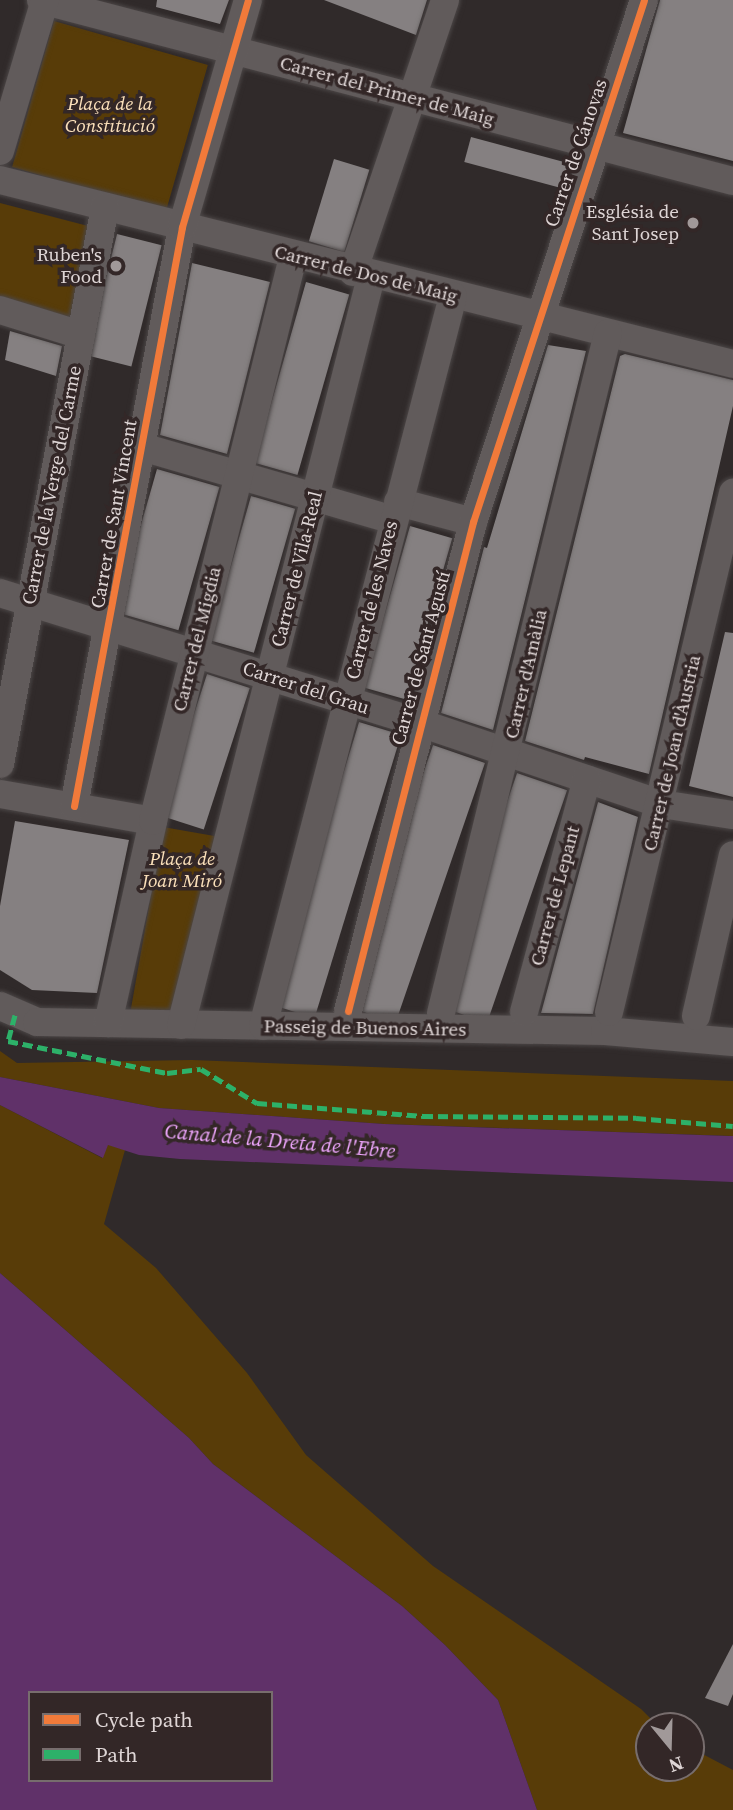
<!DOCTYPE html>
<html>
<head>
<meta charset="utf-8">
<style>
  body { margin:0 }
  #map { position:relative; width:733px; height:1810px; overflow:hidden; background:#302a2a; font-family:"Source Serif 4",serif }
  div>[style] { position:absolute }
  .green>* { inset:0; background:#583c08; transform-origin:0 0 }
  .water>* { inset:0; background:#603169 }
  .building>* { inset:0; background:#858081; transform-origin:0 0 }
  .roads { filter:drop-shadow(0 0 2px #4b4646) drop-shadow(0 0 2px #4b4646) }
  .minor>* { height:28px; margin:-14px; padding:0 14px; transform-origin:14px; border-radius:14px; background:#615b5b }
  .quiet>* { height:5px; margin-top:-2.5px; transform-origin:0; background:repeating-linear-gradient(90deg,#2db169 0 10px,transparent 0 15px) }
  .cycleway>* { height:7px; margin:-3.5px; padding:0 3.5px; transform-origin:3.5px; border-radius:3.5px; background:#f17a3a }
  .dots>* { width:19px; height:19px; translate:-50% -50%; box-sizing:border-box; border:4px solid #332727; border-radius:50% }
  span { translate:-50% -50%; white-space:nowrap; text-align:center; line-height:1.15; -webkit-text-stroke:7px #332727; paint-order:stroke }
  .street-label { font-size:19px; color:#ded5d5 }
  .park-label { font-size:19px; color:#fbe0ba; font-style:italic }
  .poi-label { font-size:19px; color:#ded5d5 }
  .right { translate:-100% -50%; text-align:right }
  .water-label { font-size:21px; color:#f0a7ff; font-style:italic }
  .legend { position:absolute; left:28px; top:1691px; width:245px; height:91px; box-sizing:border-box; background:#332727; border:2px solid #776d6d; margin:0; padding:9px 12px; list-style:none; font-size:21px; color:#ded5d5 }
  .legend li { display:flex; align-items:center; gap:14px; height:35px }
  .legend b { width:35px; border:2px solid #776d6d }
  .north { position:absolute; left:635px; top:1712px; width:70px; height:70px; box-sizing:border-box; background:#332727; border:2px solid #776d6d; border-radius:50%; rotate:161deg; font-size:19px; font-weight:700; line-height:28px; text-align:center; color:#ded5d5 }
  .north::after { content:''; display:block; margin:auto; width:24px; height:32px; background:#a19999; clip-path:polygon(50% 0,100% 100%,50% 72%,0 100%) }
</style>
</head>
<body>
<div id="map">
  <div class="green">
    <div style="left:54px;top:21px;width:160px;height:152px;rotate:16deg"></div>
    <div style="clip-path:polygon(0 203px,88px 226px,70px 320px,0 300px)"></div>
    <div style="left:163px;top:827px;width:58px;height:191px;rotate:10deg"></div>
    <div style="clip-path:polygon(0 1051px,17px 1063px,192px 1060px,733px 1081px,733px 1136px,384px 1124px,159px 1108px,0 1077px)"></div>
    <div style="clip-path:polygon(0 1105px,102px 1158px,108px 1144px,125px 1150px,104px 1224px,156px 1268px,247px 1373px,306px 1455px,433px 1566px,641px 1709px,658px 1726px,649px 1726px,649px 1768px,691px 1768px,691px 1748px,733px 1770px,733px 1810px,537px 1810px,498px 1700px,445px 1645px,402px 1606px,213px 1464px,189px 1438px,0 1273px)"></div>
  </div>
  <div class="water">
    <div style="clip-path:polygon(0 1077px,159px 1108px,384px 1124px,729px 1136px,733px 1136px,733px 1182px,180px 1159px,139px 1155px,108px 1145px,103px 1158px,0 1105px)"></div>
    <div style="clip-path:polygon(evenodd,0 1273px,189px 1438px,213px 1464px,402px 1606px,445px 1645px,498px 1700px,537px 1810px,0 1810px,0 1273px,30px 1693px,271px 1693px,271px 1780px,30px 1780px,30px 1693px)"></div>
  </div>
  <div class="building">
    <div style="clip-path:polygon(157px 0,229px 0,220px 24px,156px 7px)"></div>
    <div style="clip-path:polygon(324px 0,427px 0,416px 35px)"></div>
    <div style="clip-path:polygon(660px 0,733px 0,733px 161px,623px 133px)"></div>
    <div style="left:471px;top:137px;width:105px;height:26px;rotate:15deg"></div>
    <div style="left:334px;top:159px;width:37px;height:86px;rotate:17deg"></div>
    <div style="left:117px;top:234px;width:46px;height:125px;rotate:14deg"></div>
    <div style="clip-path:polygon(192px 263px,270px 282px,227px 454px,160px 435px)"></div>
    <div style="left:306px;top:282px;width:45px;height:188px;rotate:16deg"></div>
    <div style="clip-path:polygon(10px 331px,62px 346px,56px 376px,5px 360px)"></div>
    <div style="clip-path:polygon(548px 345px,586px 351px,493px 730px,441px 713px,484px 547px,487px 548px)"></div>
    <div style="clip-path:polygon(625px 354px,733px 380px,733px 406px,649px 774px,585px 757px,584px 760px,525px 741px,620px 356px)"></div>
    <div style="left:157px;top:469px;width:65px;height:149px;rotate:16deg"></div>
    <div style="left:251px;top:496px;width:46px;height:150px;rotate:16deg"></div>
    <div style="left:410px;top:526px;width:44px;height:168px;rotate:16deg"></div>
    <div style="clip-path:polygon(725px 632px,733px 633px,733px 797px,689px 786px)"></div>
    <div style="left:207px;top:674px;width:45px;height:149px;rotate:18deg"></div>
    <div style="left:359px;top:722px;width:44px;height:296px;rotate:17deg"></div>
    <div style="left:433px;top:745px;width:55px;height:275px;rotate:19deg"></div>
    <div style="left:517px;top:773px;width:53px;height:246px;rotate:19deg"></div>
    <div style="clip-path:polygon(598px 802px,638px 817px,593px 1014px,541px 1013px)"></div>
    <div style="clip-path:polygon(15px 821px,129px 840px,97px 993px,32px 990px,0 970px,0 906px)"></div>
    <div style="clip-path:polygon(733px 1644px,733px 1694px,728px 1706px,705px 1698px)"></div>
  </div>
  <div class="roads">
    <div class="minor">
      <div style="left:41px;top:0;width:715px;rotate:14.66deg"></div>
      <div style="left:0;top:151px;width:158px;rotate:-73.4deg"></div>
      <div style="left:0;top:180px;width:756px;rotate:14.09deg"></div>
      <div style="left:353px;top:272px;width:287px;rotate:-71.3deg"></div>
      <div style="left:0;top:310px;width:85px;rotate:17.2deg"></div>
      <div style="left:142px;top:447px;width:261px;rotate:16.2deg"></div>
      <div style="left:398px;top:502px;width:78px;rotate:14.9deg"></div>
      <div style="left:0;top:593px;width:440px;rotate:17.2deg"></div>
      <div style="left:420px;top:723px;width:254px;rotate:18.6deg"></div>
      <div style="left:661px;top:804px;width:73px;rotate:8.7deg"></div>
      <div style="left:0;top:764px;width:567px;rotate:-79.32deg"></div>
      <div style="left:0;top:794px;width:155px;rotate:10deg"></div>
      <div style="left:74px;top:806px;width:589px;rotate:-79.43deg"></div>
      <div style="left:182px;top:227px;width:236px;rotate:-73.8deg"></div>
      <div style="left:0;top:1006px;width:40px;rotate:23.4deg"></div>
      <div style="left:37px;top:1022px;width:568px;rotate:0.91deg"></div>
      <div style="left:605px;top:1031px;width:128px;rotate:4.9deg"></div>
      <div style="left:348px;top:1011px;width:505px;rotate:-75.66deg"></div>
      <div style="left:473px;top:522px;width:549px;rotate:-71.86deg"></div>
      <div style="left:524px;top:1012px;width:241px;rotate:-74.9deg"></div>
      <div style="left:609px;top:1012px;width:534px;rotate:-76.56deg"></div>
      <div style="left:441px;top:1013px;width:700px;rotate:-76.2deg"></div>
      <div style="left:696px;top:1016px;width:165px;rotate:-77.1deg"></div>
      <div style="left:108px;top:1023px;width:207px;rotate:-77.4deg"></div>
      <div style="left:153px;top:821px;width:581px;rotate:-76.06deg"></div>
      <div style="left:181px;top:1025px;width:772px;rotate:-75.75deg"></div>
      <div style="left:263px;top:1026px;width:754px;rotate:-75.41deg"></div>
    </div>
  </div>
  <div class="quiet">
    <div style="left:15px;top:1015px;width:27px;rotate:105deg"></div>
    <div style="left:8px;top:1041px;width:162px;rotate:11.4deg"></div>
    <div style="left:167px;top:1073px;width:34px;rotate:-7deg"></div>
    <div style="left:201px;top:1069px;width:66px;rotate:31.3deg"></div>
    <div style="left:257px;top:1103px;width:167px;rotate:4.5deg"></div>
    <div style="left:423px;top:1116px;width:213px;rotate:0.5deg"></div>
    <div style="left:636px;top:1118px;width:97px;rotate:4.7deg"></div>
  </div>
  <div class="cycleway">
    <div style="left:74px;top:806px;width:589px;rotate:-79.43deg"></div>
    <div style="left:182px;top:227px;width:236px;rotate:-73.8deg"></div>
    <div style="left:348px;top:1011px;width:505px;rotate:-75.66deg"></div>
    <div style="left:473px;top:522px;width:549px;rotate:-71.86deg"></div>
  </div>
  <div class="dots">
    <div style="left:693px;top:223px;background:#a19999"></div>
    <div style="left:116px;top:266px;background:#a19999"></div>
  </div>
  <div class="street-label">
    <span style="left:387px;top:91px;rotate:15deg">Carrer del Primer de Maig</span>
    <span style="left:576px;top:153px;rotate:-71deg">Carrer de Cánovas</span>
    <span style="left:366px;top:274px;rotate:14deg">Carrer de Dos de Maig</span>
    <span style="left:52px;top:485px;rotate:-79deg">Carrer de la Verge del Carme</span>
    <span style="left:114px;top:514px;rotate:-80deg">Carrer de Sant Vincent</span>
    <span style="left:297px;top:569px;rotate:-76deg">Carrer de Vila-Real</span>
    <span style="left:372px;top:600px;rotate:-76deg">Carrer de les Naves</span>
    <span style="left:197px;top:639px;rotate:-76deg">Carrer del Migdia</span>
    <span style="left:421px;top:658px;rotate:-75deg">Carrer de Sant Agustí</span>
    <span style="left:526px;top:674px;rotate:-77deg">Carrer d'Amàlia</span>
    <span style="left:306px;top:688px;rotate:18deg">Carrer del Grau</span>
    <span style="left:672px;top:753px;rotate:-77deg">Carrer de Joan d'Àustria</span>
    <span style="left:555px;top:896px;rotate:-75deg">Carrer de Lepant</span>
    <span style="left:365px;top:1028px;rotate:1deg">Passeig de Buenos Aires</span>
  </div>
  <div class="park-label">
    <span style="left:110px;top:115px">Plaça de la<br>Constitució</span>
    <span style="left:182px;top:870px">Plaça de<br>Joan Miró</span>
  </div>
  <div class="poi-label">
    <span class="right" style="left:679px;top:223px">Església de<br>Sant Josep</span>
    <span class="right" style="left:102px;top:266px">Ruben's<br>Food</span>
  </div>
  <div class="water-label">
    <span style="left:280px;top:1141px;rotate:5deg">Canal de la Dreta de l'Ebre</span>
  </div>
  <ul class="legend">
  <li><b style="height:9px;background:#f17a3a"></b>Cycle path</li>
  <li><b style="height:9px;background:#2db169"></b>Path</li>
  </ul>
  <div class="north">N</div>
</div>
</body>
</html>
